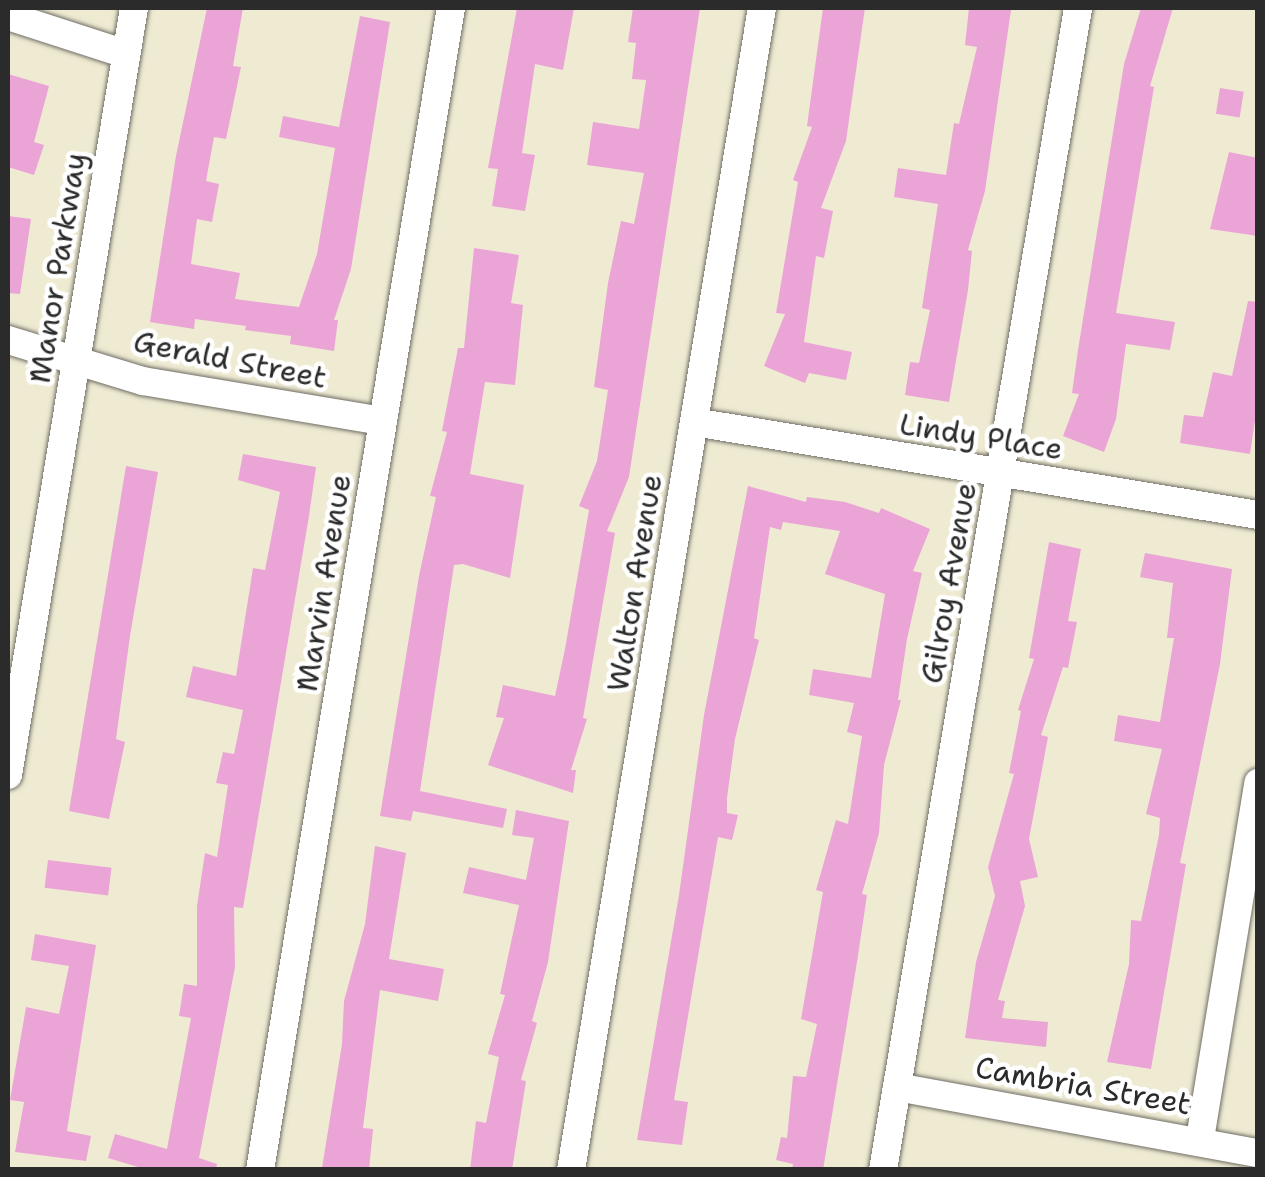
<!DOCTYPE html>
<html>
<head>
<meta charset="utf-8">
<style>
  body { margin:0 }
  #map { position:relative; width:1265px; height:1177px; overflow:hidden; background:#efebd3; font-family:"Shantell Sans",sans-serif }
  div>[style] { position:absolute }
  .building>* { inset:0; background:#eba4d6; transform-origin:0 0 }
  .roads { filter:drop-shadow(0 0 2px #706e66) drop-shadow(0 0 2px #706e66) }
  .street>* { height:28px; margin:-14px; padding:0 14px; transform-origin:14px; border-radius:14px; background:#fff }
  span { translate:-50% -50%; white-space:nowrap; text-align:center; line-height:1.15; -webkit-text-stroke:9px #fff; paint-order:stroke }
  .street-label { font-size:30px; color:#2b2b2b }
  .frame { position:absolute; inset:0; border:10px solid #2b2b2b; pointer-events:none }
</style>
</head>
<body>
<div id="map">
  <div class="building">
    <div style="clip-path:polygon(207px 8px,243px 8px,233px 66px,241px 67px,226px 139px,214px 137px,206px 181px,219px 184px,212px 222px,197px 219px,191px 264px,240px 273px,235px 299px,299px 307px,317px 254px,335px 148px,279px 137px,283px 116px,339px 127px,360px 16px,390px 22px,351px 269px,334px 320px,338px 320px,334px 351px,290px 344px,291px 336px,245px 330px,246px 326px,195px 319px,194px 329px,150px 322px,176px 156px)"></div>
    <div style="clip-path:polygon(517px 8px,574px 8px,563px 70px,535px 64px,522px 153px,535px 155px,525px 211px,492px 206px,498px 169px,488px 168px)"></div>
    <div style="clip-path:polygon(633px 8px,700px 8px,629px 477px,607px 531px,615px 533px,583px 718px,587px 719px,571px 770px,576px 770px,573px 793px,488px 765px,504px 718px,496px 717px,503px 685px,555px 696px,565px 649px,589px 510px,579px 506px,597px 461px,608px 390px,594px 387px,608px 283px,621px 221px,634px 224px,644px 173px,587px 165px,593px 122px,639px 129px,646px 80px,632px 79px,636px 43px,628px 42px)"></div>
    <div style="clip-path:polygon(823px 8px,865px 8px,846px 141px,821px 208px,833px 211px,824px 258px,816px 256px,804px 342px,852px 352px,846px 380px,809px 373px,805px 383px,764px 366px,785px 314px,776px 313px,798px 182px,793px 180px,812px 127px,807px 126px)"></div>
    <div style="clip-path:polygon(969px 8px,1011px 10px,985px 191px,968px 250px,972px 251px,968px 290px,949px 402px,905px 395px,910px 362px,919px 363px,930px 310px,922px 308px,938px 204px,894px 197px,898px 168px,946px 175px,954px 123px,959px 124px,977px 47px,965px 45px)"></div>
    <div style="clip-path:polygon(1141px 8px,1173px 8px,1150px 86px,1154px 87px,1116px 313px,1175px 322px,1170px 350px,1126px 344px,1116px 419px,1104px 452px,1063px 436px,1079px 394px,1072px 393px,1078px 350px,1124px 64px)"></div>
    <div style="clip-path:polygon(8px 74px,49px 86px,34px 142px,44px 145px,34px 175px,8px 167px)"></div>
    <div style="left:1220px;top:88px;width:24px;height:26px;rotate:9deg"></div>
    <div style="clip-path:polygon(1229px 152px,1258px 158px,1258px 236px,1210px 229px)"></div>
    <div style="clip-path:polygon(8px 216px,31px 219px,20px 294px,8px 293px)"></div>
    <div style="clip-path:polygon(474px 248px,519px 255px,511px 303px,523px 305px,515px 385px,485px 382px,470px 474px,524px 485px,510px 578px,463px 564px,454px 565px,420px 791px,507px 809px,503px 828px,413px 811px,411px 821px,380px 816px,419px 576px,436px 497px,430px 496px,447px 432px,442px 431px,458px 348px,464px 348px)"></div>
    <div style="clip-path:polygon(1248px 301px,1258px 302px,1258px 400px,1250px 454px,1180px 443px,1184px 415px,1203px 417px,1213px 372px,1232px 376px)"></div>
    <div style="clip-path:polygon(243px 454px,316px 467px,309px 516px,243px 908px,234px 907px,235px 967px,199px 1158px,217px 1164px,216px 1170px,148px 1170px,108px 1158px,115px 1134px,167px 1149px,191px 1018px,179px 1016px,184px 984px,197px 986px,197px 906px,205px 853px,217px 857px,228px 785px,216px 783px,223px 752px,234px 754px,243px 710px,186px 697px,193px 666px,236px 676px,253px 568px,265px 570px,280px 492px,238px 480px)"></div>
    <div style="clip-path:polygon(126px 466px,158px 472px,130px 636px,116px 739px,125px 742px,109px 819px,69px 811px)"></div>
    <div style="clip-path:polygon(748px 486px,806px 502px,807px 497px,845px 502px,879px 513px,881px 508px,930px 529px,913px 571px,922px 573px,907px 639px,898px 700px,901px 700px,884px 765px,879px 833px,862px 894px,867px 895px,857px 962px,823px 1170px,792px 1170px,793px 1164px,776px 1160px,781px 1137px,787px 1138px,793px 1076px,806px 1077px,817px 1024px,801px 1019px,823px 892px,816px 890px,836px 820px,848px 824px,862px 736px,847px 732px,854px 703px,809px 695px,813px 669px,871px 678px,885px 594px,825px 574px,840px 531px,783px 522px,781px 530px,770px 527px,754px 638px,759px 640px,735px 739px,727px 798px,727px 813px,738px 815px,732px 840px,718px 837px,674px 1100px,688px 1102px,682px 1145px,637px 1140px,679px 895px,704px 715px)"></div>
    <div style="clip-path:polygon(1049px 542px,1081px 549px,1068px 621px,1077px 622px,1068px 668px,1063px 667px,1041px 735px,1048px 737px,1029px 839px,1038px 877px,1020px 881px,1025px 906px,998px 1000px,1005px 1001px,1002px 1018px,1048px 1022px,1046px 1047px,965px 1038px,976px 962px,995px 896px,988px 867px,1014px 774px,1009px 773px,1021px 711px,1018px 710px,1034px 659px,1029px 658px)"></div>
    <div style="clip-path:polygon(1145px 553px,1232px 569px,1220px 664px,1180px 863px,1186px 864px,1151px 1069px,1107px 1062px,1129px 964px,1131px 920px,1141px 921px,1159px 835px,1160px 818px,1146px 814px,1162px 749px,1114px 741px,1118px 715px,1160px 722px,1174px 638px,1167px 638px,1173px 583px,1140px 577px)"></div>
    <div style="clip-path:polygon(516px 810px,569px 821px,548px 962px,532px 1021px,537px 1023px,521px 1080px,526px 1081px,512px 1170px,470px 1170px,476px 1121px,486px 1123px,499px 1057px,488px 1054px,505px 995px,500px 994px,519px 905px,463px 893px,469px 867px,526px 880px,534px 838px,512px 835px)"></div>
    <div style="clip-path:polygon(375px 846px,406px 853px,389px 959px,444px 969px,438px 1001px,380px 990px,363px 1128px,373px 1129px,369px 1170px,322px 1168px,342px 1044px,344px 1001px,365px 924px)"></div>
    <div style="left:48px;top:860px;width:64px;height:28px;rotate:7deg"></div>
    <div style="clip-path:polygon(35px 934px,96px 945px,67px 1131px,91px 1136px,86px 1161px,15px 1152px,24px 1102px,10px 1100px,26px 1007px,59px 1014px,69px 966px,31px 960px)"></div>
  </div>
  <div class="roads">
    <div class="street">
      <div style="left:8px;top:16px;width:124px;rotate:17.9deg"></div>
      <div style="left:8px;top:340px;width:141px;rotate:16.9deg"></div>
      <div style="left:143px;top:381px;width:243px;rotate:9.5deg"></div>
      <div style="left:694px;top:422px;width:572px;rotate:9.36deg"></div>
      <div style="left:8px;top:775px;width:777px;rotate:-80.67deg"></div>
      <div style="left:897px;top:1087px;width:367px;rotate:10.4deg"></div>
      <div style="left:1200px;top:1139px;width:361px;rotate:-80.7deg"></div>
      <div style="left:260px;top:1170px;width:1178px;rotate:-80.67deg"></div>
      <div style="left:571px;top:1170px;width:1178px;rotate:-80.67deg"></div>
      <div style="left:883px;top:1170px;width:1178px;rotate:-80.47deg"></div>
    </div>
  </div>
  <div class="street-label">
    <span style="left:58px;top:268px;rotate:-81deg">Manor Parkway</span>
    <span style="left:230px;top:360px;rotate:11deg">Gerald Street</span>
    <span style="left:981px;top:437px;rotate:9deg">Lindy Place</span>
    <span style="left:324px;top:583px;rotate:-81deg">Marvin Avenue</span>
    <span style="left:635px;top:583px;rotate:-81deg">Walton Avenue</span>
    <span style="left:949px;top:583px;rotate:-80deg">Gilroy Avenue</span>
    <span style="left:1083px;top:1086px;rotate:10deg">Cambria Street</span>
  </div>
  <div class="frame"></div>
</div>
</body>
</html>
